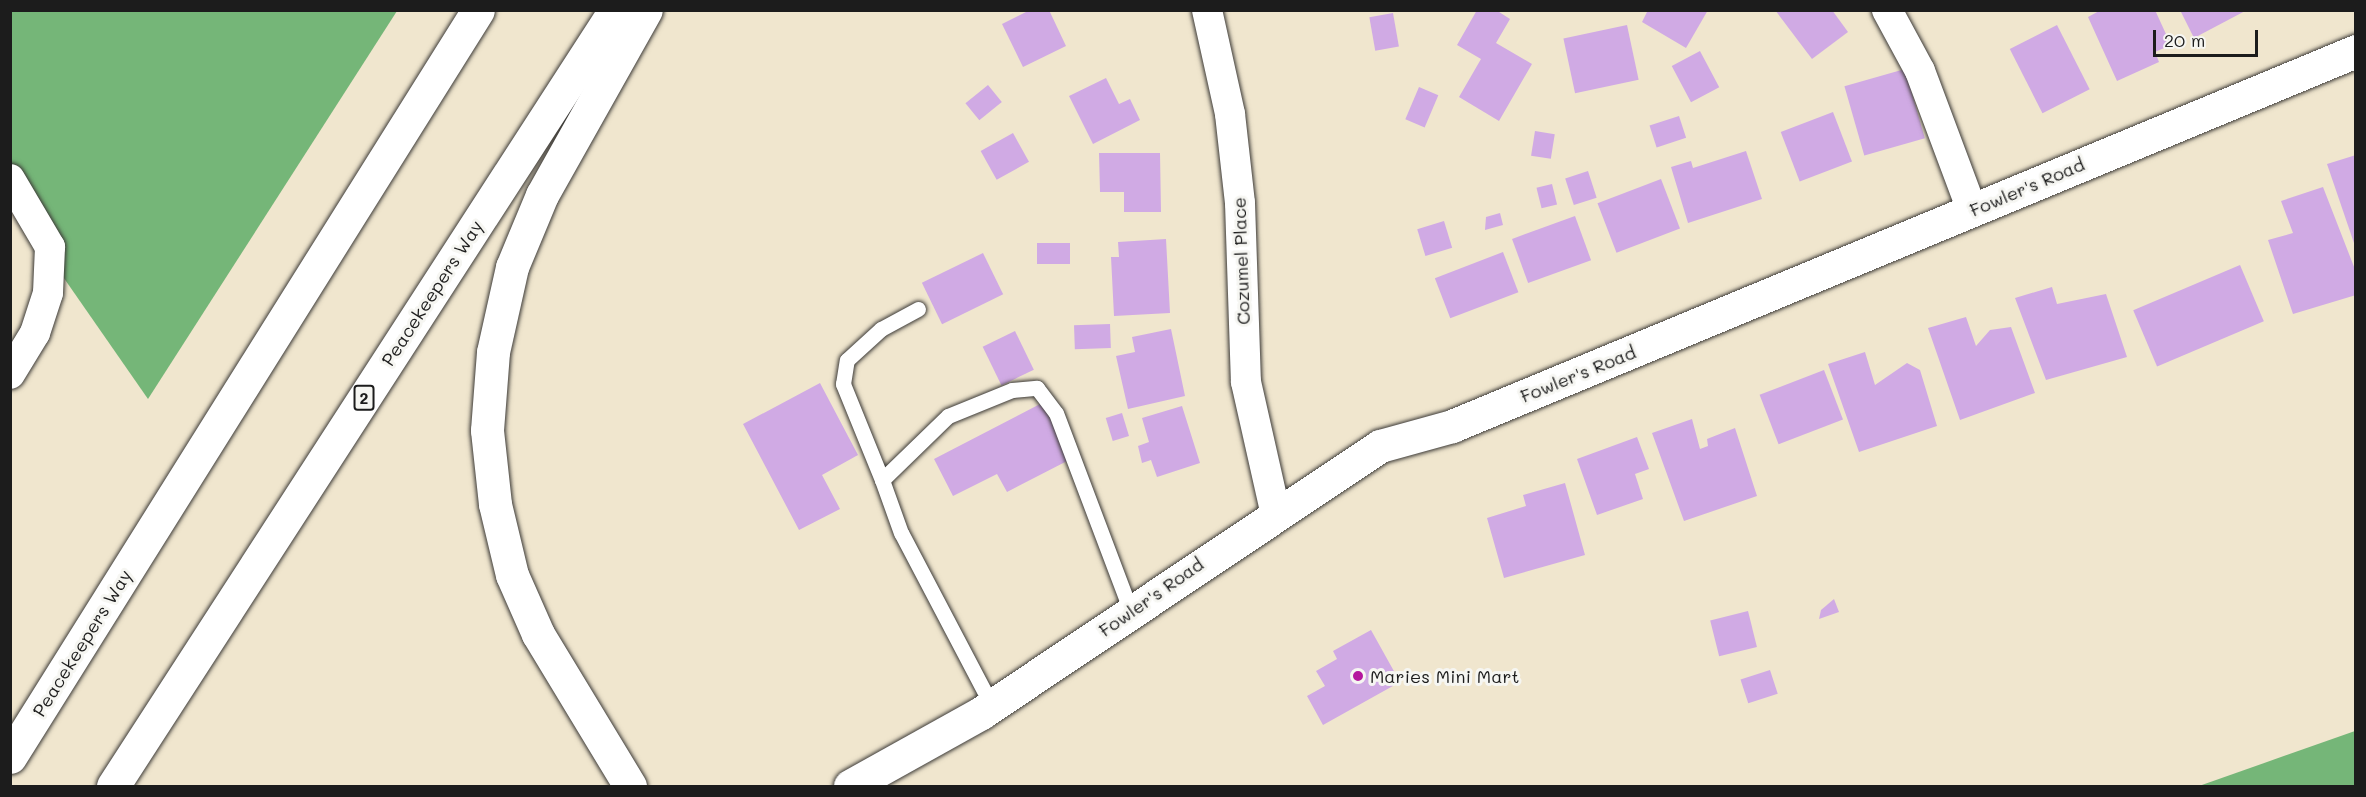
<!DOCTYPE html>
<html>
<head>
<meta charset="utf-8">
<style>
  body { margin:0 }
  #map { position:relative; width:2366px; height:797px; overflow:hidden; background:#f0e6ce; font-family:Mali,sans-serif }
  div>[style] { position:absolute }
  .forest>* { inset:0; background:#75b678 }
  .building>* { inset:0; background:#d0aae4; transform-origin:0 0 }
  .roads { filter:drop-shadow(0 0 2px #3c3a37) drop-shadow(0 0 2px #3c3a37) }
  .service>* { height:15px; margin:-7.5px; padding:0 7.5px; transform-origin:7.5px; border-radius:7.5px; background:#fff }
  .minor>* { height:30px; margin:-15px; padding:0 15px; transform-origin:15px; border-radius:15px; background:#fff }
  .tertiary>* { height:33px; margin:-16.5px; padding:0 16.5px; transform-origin:16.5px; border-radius:16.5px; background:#fff }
  .motorway>* { height:33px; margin:-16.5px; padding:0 16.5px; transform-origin:16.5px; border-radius:16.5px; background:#fff }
  .dots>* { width:16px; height:16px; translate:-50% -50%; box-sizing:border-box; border:3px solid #f6f6f2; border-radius:50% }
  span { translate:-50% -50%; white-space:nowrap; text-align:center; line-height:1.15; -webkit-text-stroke:6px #f6f6f2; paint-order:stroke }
  .shield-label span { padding:2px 4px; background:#f6f6f2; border:2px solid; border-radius:4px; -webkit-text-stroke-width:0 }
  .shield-label { font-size:16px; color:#1c1c1c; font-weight:700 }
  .street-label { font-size:18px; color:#1c1c1c }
  .poi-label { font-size:18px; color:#1c1c1c }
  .left { translate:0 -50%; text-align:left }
  .frame { position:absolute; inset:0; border:12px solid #1c1c1c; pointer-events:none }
  .scale { position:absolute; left:2153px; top:30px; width:105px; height:27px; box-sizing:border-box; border:3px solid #1c1c1c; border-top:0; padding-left:8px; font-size:18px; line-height:21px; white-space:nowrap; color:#1c1c1c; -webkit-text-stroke:4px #f6f6f2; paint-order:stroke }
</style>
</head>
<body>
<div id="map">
  <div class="forest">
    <div style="clip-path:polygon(10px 11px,397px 11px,148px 399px,11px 202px)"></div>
    <div style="clip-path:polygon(2355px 731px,2355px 786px,2199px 786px)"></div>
  </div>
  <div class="building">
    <div style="clip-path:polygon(1030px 10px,1049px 10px,1066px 46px,1023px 67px,1002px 24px)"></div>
    <div style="clip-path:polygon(1477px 10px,1496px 10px,1510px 19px,1496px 43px,1532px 64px,1499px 121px,1459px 97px,1481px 59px,1457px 45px)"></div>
    <div style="clip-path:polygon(1648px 10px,1708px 10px,1686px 48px,1642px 22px)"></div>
    <div style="clip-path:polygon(1775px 10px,1832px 10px,1848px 32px,1812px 59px)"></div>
    <div style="clip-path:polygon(2101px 10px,2155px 10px,2171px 45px,2155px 52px,2159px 62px,2117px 81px,2088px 17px)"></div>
    <div style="clip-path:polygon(2180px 10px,2247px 10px,2194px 38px)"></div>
    <div style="left:1393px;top:13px;width:34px;height:24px;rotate:80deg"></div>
    <div style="left:1627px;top:25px;width:56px;height:65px;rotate:78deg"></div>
    <div style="left:2057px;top:25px;width:72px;height:53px;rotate:63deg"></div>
    <div style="left:1700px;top:51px;width:41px;height:32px;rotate:62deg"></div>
    <div style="left:1905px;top:69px;width:72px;height:63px;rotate:74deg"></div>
    <div style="clip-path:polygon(1106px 78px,1119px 104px,1130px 99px,1140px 120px,1093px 144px,1069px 96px)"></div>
    <div style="left:988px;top:85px;width:22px;height:29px;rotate:51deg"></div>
    <div style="left:1419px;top:87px;width:21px;height:35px;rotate:23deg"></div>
    <div style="left:1833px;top:112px;width:53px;height:56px;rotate:69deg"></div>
    <div style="left:1679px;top:116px;width:23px;height:31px;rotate:72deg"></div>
    <div style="left:1535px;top:131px;width:20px;height:25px;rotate:9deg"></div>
    <div style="left:1013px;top:133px;width:33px;height:37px;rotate:61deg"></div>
    <div style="clip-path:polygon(1746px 151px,1762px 199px,1688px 223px,1671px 167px,1691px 161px,1693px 168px)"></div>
    <div style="clip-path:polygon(1099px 153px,1160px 153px,1161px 212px,1124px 212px,1124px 192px,1100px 192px)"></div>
    <div style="clip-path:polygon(2356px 155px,2356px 246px,2355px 246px,2327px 164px)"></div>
    <div style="left:1588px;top:171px;width:28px;height:24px;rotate:72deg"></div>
    <div style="left:1661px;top:179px;width:53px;height:68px;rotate:69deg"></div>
    <div style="left:1552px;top:184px;width:21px;height:16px;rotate:76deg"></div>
    <div style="clip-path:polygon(2323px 187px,2356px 272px,2356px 295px,2293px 314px,2268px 240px,2293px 233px,2281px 201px)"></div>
    <div style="clip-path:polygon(1500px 213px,1503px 225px,1485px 230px,1486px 217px)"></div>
    <div style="left:1575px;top:216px;width:47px;height:67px;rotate:70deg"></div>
    <div style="left:1444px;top:221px;width:28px;height:28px;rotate:73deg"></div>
    <div style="clip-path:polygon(1166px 239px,1170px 313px,1114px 316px,1111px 257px,1119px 257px,1118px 242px)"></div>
    <div style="left:1070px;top:243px;width:21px;height:33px;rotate:90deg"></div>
    <div style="left:1503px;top:252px;width:43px;height:73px;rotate:69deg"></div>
    <div style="left:983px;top:253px;width:46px;height:68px;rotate:64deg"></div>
    <div style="left:2240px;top:265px;width:61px;height:116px;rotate:67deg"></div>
    <div style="clip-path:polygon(2052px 287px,2057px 304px,2106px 294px,2127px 357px,2046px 380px,2015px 298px)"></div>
    <div style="clip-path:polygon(1966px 317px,1976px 346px,1990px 330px,2011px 327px,2035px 393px,1960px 420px,1928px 328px)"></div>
    <div style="left:1110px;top:324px;width:24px;height:36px;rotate:88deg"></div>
    <div style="clip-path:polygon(1171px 329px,1185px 396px,1128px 409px,1116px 356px,1135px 352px,1132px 337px)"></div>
    <div style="left:1015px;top:331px;width:43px;height:36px;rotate:64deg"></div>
    <div style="clip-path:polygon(1865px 352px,1875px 385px,1907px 363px,1920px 370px,1937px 426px,1859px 452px,1828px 364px)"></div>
    <div style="left:1824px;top:370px;width:53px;height:69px;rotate:69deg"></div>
    <div style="clip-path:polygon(820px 383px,858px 455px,822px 475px,840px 509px,799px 530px,743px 424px)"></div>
    <div style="clip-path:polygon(1042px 403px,1071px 459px,1007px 492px,997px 474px,953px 496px,934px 459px)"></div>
    <div style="clip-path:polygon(1182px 406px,1200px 463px,1157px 477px,1151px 460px,1142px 463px,1138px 446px,1149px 442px,1142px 418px)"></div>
    <div style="left:1122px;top:413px;width:24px;height:17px;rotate:73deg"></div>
    <div style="clip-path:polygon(1692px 419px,1700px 449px,1708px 446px,1707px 439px,1735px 428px,1757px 496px,1684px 521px,1652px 433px)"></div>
    <div style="clip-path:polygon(1637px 437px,1649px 469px,1635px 474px,1643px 499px,1597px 515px,1577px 459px)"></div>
    <div style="clip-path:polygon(1565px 483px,1585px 555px,1504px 578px,1487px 518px,1526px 506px,1523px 495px)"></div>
    <div style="clip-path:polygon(1834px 599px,1839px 612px,1819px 619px,1821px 610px)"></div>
    <div style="left:1748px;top:611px;width:37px;height:39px;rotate:76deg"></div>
    <div style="clip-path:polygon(1371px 630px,1400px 682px,1323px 725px,1307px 696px,1325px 686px,1316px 671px,1337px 659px,1333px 651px)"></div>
    <div style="left:1770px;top:670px;width:25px;height:31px;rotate:72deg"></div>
  </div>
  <div class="roads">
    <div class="service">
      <div style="left:882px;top:480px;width:104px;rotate:-112.1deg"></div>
      <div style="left:843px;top:384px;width:24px;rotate:-81deg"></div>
      <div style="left:847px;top:360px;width:46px;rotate:-42.4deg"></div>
      <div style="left:881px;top:329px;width:42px;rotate:-28.4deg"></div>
      <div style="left:992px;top:706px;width:195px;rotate:-117.7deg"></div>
      <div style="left:901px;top:533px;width:56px;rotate:-109.7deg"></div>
      <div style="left:882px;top:480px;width:92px;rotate:-44.1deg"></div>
      <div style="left:948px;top:416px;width:69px;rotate:-22.1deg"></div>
      <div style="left:1012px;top:390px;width:25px;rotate:-5deg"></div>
      <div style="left:1037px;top:388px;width:31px;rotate:53deg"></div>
      <div style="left:1056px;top:413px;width:212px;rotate:69.3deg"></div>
    </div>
    <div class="minor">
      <div style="left:1207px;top:10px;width:107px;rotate:77.5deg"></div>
      <div style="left:1230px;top:114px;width:90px;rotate:83.6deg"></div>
      <div style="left:1240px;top:203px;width:179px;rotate:88.1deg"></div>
      <div style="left:1246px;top:382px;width:132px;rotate:77.3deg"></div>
      <div style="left:1887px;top:10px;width:69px;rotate:61.6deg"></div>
      <div style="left:1920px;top:71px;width:148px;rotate:69.5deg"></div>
      <div style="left:10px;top:179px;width:79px;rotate:59.5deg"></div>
      <div style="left:50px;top:247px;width:46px;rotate:92.5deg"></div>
      <div style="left:48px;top:293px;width:42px;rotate:108deg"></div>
      <div style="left:35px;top:333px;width:48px;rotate:121.4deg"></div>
    </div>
    <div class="tertiary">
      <div style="left:850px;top:786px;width:150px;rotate:-29.1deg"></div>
      <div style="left:981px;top:713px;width:480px;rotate:-33.8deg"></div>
      <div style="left:1380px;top:446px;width:75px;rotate:-15.5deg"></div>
      <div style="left:1452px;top:426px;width:979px;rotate:-22.53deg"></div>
    </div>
    <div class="motorway">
      <div style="left:10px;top:757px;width:881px;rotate:-57.93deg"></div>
      <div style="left:113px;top:786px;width:924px;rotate:-57.1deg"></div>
      <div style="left:630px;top:786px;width:178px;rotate:-121.2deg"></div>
      <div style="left:538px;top:634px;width:64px;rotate:-113.8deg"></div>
      <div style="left:512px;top:575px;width:73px;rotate:-103.5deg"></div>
      <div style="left:495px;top:504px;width:74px;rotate:-96.2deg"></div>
      <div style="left:487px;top:430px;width:78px;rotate:-85.6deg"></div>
      <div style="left:493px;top:352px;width:87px;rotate:-77.4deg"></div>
      <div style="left:512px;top:267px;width:78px;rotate:-67.4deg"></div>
      <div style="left:542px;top:195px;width:212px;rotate:-60.7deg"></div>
    </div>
  </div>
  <div class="dots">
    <div style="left:1358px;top:676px;background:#b5179e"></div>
  </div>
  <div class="shield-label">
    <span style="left:364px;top:398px">2</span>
  </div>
  <div class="street-label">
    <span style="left:2027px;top:187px;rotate:-23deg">Fowler's Road</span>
    <span style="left:1241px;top:261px;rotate:-92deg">Cozumel Place</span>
    <span style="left:432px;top:293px;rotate:-57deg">Peacekeepers Way</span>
    <span style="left:1578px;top:374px;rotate:-22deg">Fowler's Road</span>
    <span style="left:1151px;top:597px;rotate:-35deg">Fowler's Road</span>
    <span style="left:82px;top:643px;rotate:-58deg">Peacekeepers Way</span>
  </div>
  <div class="poi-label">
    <span class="left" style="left:1370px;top:676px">Maries Mini Mart</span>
  </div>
  <div class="frame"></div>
  <div class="scale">20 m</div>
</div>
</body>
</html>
